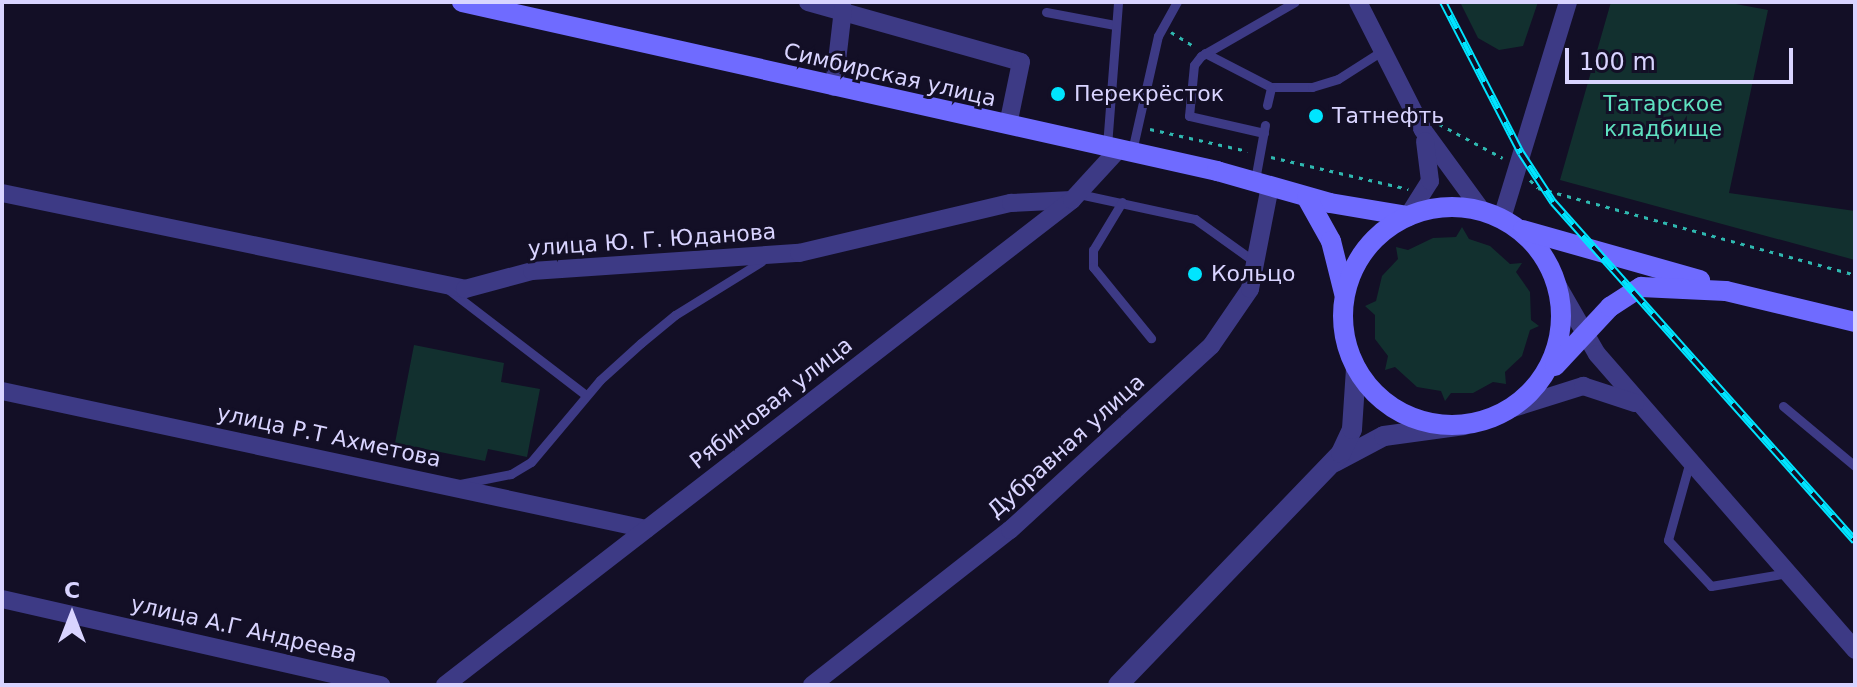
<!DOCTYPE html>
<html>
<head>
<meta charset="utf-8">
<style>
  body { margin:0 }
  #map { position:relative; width:1857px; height:687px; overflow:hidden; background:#130f26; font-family:"DejaVu Sans",sans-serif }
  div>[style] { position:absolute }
  .green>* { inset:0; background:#12302f }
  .path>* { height:3px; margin-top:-1.5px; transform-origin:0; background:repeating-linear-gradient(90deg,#2fb8b0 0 4px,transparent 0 10px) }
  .service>* { height:9px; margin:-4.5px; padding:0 4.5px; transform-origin:4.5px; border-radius:4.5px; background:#3d3a85 }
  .minor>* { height:18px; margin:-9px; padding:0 9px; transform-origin:9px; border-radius:9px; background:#3d3a85 }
  .tertiary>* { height:20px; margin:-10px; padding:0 10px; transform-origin:10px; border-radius:10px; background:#3d3a85 }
  .secondary>* { height:20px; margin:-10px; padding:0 10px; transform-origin:10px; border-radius:10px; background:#6f6bff }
  .secondary>.ring { margin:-10px; padding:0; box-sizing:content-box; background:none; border:20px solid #6f6bff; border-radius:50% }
  .rail>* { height:8px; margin-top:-4px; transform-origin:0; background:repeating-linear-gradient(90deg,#130f26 0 15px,#00e5ff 0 30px); box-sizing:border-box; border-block:2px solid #00e5ff }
  .dots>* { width:22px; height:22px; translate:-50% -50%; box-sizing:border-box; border:4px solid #130f26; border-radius:50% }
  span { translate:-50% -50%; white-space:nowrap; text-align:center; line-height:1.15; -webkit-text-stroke:6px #130f26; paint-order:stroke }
  .street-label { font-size:22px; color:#d9d4ff }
  .poi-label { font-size:22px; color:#d9d4ff }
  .left { translate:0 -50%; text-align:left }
  .park-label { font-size:22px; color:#5fe0c0 }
  .frame { position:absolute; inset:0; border:4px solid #d9d4ff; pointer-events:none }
  .north { position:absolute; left:32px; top:575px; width:80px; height:80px; -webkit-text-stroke:6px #130f26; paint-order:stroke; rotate:0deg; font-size:22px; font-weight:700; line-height:32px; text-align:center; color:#d9d4ff }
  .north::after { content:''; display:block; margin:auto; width:28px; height:36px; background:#d9d4ff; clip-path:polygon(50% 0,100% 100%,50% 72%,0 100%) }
  .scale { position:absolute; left:1565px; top:48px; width:228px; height:36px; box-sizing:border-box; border:4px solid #d9d4ff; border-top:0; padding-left:10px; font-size:24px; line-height:28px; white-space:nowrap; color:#d9d4ff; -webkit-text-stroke:6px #130f26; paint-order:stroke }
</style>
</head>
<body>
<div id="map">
  <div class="green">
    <div style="clip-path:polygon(1460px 2px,1538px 2px,1523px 46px,1499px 50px,1478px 38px)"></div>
    <div style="clip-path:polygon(1611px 2px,1725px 2px,1768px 10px,1729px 193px,1855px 211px,1855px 260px,1560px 180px)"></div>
    <div style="clip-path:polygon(1462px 227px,1469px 239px,1490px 246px,1510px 264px,1522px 263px,1516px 272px,1530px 292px,1531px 320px,1539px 326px,1530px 330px,1522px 356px,1505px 372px,1506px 384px,1493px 382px,1473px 393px,1451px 393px,1445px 401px,1441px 391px,1417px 387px,1395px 367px,1385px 370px,1388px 356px,1375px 339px,1375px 315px,1365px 306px,1376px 301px,1382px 276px,1398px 259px,1396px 247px,1408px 250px,1433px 238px,1456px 237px)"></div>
    <div style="clip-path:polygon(414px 345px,504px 363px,501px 382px,540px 389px,527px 457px,488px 449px,485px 461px,395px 443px)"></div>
  </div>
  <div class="path">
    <div style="left:1171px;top:32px;width:28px;rotate:32deg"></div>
    <div style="left:1439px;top:124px;width:72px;rotate:28deg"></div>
    <div style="left:1150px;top:129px;width:100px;rotate:12.7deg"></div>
    <div style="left:1271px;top:157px;width:141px;rotate:13.1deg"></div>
    <div style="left:1530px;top:180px;width:11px;rotate:45deg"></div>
    <div style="left:1538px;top:188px;width:329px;rotate:15.3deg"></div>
  </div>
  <div class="service">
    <div style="left:1046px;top:12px;width:70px;rotate:10.7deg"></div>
    <div style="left:1205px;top:53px;width:74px;rotate:27.3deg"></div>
    <div style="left:1271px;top:87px;width:41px"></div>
    <div style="left:1312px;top:87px;width:27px;rotate:-17deg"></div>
    <div style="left:1338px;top:79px;width:52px;rotate:-32.5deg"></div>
    <div style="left:1267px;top:105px;width:18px;rotate:-77deg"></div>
    <div style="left:1264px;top:133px;width:77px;rotate:-167.2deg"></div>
    <div style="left:1189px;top:116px;width:51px;rotate:-84.4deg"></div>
    <div style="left:1194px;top:65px;width:11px;rotate:-52deg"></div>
    <div style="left:1201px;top:56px;width:108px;rotate:-29.9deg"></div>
    <div style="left:1107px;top:146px;width:144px;rotate:-85.6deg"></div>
    <div style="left:1132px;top:151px;width:118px;rotate:-77.3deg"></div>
    <div style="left:1158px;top:36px;width:39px;rotate:-61deg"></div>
    <div style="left:1255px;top:180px;width:56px;rotate:-79.7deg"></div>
    <div style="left:1079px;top:194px;width:119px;rotate:12.2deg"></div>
    <div style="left:1195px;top:219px;width:74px;rotate:35.6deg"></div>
    <div style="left:1122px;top:202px;width:56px;rotate:121.1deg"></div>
    <div style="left:1093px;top:250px;width:17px;rotate:90deg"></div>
    <div style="left:1093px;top:267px;width:92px;rotate:50.8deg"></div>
    <div style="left:449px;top:290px;width:173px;rotate:37.5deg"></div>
    <div style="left:1783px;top:406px;width:94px;rotate:39.8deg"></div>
    <div style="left:1690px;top:461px;width:82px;rotate:105.6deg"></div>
    <div style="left:1668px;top:540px;width:63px;rotate:46.9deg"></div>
    <div style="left:1711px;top:586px;width:78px;rotate:-9.6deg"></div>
    <div style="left:460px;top:484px;width:52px;rotate:-11.1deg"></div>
    <div style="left:511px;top:474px;width:23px;rotate:-31deg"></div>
    <div style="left:531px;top:462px;width:107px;rotate:-49.9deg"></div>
    <div style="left:600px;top:380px;width:55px;rotate:-42.1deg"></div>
    <div style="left:641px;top:343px;width:44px;rotate:-39.5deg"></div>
    <div style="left:675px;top:315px;width:102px;rotate:-31.8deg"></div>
  </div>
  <div class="minor">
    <div style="left:808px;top:2px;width:221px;rotate:15.7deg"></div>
    <div style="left:1021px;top:62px;width:64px;rotate:101.7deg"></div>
    <div style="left:1358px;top:2px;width:144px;rotate:63.1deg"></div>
    <div style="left:1423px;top:130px;width:100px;rotate:53.9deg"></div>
    <div style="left:834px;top:87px;width:79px;rotate:-83.4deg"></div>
    <div style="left:2px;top:193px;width:473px;rotate:11.7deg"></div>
    <div style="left:465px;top:289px;width:69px;rotate:-15deg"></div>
    <div style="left:532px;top:271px;width:268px;rotate:-3.9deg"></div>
    <div style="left:799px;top:253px;width:218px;rotate:-13.3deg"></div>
    <div style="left:1011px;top:203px;width:61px;rotate:-2.8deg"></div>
    <div style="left:1408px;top:216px;width:41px;rotate:-57.8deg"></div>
    <div style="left:1430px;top:181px;width:40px;rotate:-97.1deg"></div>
    <div style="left:1502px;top:218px;width:226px;rotate:-73deg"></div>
    <div style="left:1559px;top:288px;width:76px;rotate:60.1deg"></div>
    <div style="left:1597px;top:354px;width:393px;rotate:48.9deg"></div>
    <div style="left:2px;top:391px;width:659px;rotate:12.09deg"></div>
    <div style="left:1510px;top:409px;width:77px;rotate:-17.5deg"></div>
    <div style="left:1583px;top:386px;width:55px;rotate:18.1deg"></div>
    <div style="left:2px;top:599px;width:389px;rotate:12.8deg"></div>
    <div style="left:445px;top:685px;width:793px;rotate:-37.72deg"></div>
    <div style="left:1072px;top:200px;width:68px;rotate:-47.4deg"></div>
    <div style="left:812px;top:685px;width:251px;rotate:-38.1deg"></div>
    <div style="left:1010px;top:530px;width:273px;rotate:-42.5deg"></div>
    <div style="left:1211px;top:346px;width:69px;rotate:-55.6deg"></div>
    <div style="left:1250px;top:289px;width:105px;rotate:-79deg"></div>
  </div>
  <div class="tertiary">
    <div style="left:1335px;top:462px;width:55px;rotate:-28deg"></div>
    <div style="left:1384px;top:436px;width:81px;rotate:-7.8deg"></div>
    <div style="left:1118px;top:685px;width:322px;rotate:-46.1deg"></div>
    <div style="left:1341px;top:453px;width:26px;rotate:-65deg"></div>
    <div style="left:1352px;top:429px;width:61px;rotate:-86.2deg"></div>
  </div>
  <div class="secondary">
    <div style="left:462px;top:2px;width:774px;rotate:12.62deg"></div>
    <div style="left:1217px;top:171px;width:117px;rotate:15.8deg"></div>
    <div style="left:1330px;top:203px;width:79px;rotate:9.5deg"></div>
    <div style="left:1307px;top:198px;width:49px;rotate:60.8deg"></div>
    <div style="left:1331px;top:241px;width:54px;rotate:76deg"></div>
    <div class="ring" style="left:1343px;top:207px;width:198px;height:198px"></div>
    <div style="left:1523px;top:230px;width:184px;rotate:15.8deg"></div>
    <div style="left:1555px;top:366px;width:81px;rotate:-47deg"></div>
    <div style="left:1610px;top:307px;width:37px;rotate:-33deg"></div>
    <div style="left:1641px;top:287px;width:85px;rotate:2.7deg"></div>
    <div style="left:1726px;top:291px;width:133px;rotate:13.5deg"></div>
  </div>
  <div class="rail">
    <div style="left:1443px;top:2px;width:170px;rotate:62.7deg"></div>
    <div style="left:1521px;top:153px;width:59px;rotate:56.9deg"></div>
    <div style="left:1553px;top:202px;width:454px;rotate:48.3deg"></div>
  </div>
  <div class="dots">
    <div style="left:1058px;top:94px;background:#00e5ff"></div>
    <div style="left:1316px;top:116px;background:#00e5ff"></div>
    <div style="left:1195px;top:274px;background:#00e5ff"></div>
  </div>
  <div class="street-label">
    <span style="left:890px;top:75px;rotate:13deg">Симбирская улица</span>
    <span style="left:652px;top:240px;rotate:-4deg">улица Ю. Г. Юданова</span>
    <span style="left:771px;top:403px;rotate:-38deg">Рябиновая улица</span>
    <span style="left:329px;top:436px;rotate:12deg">улица Р.Т Ахметова</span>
    <span style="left:1066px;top:446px;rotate:-42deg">Дубравная улица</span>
    <span style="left:244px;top:629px;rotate:13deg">улица А.Г Андреева</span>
  </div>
  <div class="poi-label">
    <span class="left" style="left:1074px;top:94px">Перекрёсток</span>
    <span class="left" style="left:1332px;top:116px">Татнефть</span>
    <span class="left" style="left:1211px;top:274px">Кольцо</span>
  </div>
  <div class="park-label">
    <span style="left:1663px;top:116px">Татарское<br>кладбище</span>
  </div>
  <div class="frame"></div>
  <div class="north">С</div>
  <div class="scale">100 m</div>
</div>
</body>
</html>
